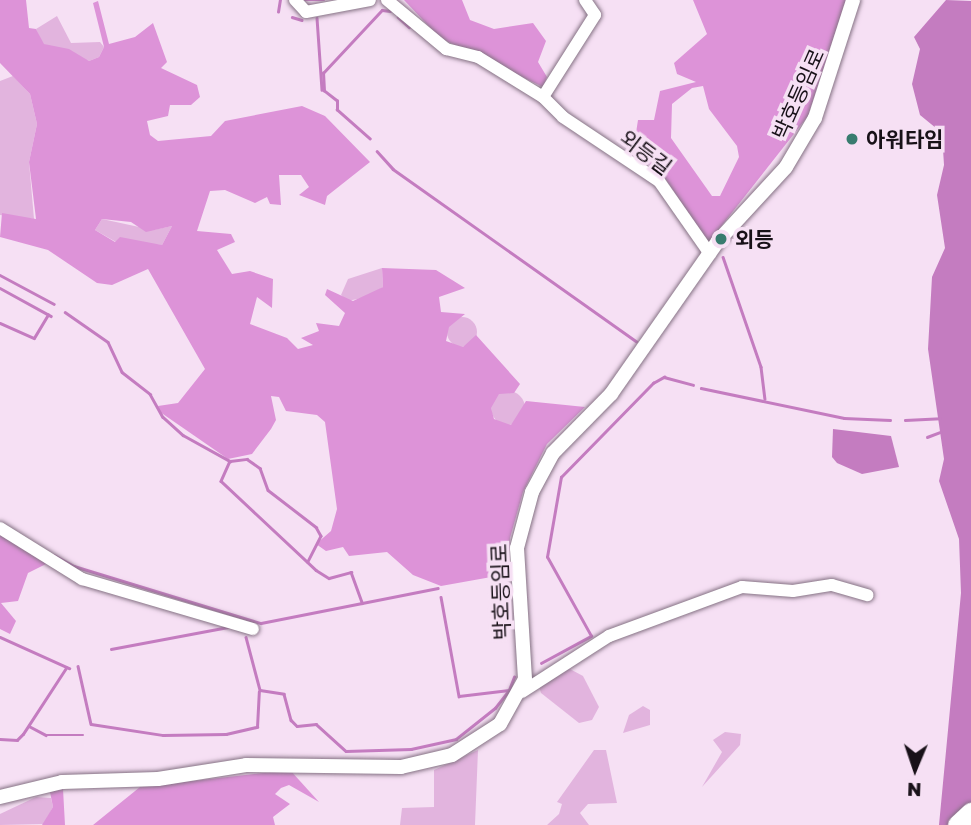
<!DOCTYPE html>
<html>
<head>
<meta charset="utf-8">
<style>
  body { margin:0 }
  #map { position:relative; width:971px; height:825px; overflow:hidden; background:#f6e0f4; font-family:"Golos Text","Noto Sans KR",sans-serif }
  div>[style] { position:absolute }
  .green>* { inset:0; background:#e2b4de }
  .round { border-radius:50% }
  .forest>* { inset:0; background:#dd93d8 }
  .water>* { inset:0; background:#c47cc0 }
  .stream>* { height:2.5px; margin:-1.25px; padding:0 1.25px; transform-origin:1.25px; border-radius:1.25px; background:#c47cc0 }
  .roads { filter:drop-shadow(0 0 2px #857284) drop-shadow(0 0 2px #857284) }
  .minor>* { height:12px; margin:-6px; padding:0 6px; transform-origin:6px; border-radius:6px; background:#fff }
  .tertiary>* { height:14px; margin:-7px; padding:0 7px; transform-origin:7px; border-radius:7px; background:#fff }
  .motorway>* { height:21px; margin:-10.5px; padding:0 10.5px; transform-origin:10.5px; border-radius:10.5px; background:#fff }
  .dots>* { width:19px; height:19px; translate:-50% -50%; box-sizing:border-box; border:4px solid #f6e0f4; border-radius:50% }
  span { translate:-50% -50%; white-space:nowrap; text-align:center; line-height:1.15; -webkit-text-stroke:7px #f6e0f4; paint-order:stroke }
  .street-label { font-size:21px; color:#181118 }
  .poi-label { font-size:21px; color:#181118; font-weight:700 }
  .left { translate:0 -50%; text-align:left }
  .north { position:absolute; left:880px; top:734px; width:70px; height:70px; -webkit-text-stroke:5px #f6e0f4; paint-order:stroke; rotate:182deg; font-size:19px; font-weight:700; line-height:28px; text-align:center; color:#181118 }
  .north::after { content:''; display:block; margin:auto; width:24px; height:32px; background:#181118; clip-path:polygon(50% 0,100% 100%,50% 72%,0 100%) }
</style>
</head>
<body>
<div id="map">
  <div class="green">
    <div style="clip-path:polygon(57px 16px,71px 43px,100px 42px,104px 47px,99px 57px,89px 61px,43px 44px,36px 29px)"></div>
    <div style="clip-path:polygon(13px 76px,30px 94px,37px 124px,29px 162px,34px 219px,0 215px,0 81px)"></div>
    <div style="clip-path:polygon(102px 219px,153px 230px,172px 226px,162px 245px,116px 242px,95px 230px)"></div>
    <div style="clip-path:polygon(382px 268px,383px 287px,368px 297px,347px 301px,341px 295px,348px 279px)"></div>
    <div class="round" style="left:447px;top:317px;width:30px;height:30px"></div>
    <div class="round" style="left:491px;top:391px;width:34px;height:34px"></div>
    <div style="clip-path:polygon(568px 668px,583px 676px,599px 707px,592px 720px,579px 723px,541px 693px,539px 686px)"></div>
    <div style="clip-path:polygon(643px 706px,650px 710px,650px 725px,623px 733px,629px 715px)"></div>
    <div style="clip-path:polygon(725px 732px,741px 734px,740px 745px,702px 787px,722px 752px,713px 740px)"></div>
    <div style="clip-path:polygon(478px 750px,475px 825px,400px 825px,402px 808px,434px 807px,434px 770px)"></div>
    <div style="clip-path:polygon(594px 750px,606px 750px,617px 803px,588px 804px,580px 813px,589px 825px,547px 825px,559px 814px,562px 804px,557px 802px)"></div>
    <div style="clip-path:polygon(36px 797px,51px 798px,53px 807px,44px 824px,0 825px,0 814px)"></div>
  </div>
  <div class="forest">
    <div style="clip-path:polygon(evenodd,0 0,26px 0,29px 28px,36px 29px,44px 44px,69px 49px,89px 61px,99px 57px,104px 47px,93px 3px,98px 1px,109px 44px,135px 37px,153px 23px,167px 62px,161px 68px,197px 85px,200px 97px,191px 105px,170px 105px,168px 116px,147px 121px,150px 135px,158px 141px,211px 136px,225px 121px,302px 106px,325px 116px,370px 162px,327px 196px,325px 205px,299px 195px,309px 187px,301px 175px,279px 175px,281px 205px,270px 204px,267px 197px,255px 203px,225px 190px,210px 191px,197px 231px,231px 234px,235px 242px,217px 250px,232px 274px,250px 271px,273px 279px,272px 308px,257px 297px,250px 324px,287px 338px,298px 349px,313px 345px,301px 338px,319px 331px,316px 323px,339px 326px,345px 313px,325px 295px,327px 289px,353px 301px,383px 287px,382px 268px,436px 270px,465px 288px,439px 297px,441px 312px,465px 314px,449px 327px,446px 341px,463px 347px,476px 335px,520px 384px,514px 393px,499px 394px,491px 408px,494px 419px,511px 425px,526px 401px,585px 407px,547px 444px,523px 492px,510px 538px,508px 574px,441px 586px,413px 575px,387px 552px,349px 556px,343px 547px,326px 551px,316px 544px,331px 531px,337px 509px,325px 422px,317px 415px,286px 411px,279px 397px,271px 396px,276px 420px,271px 429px,252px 454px,228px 459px,160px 412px,158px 406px,178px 403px,205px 369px,148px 269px,112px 285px,97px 283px,48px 250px,0 237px,2px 213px,36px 219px,29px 162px,37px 124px,30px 94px,0 63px,0 0,102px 219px,131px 222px,146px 232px,172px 226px,162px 245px,120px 237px,115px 242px,95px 230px,102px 219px)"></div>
    <div style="clip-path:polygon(404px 0,462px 0,470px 20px,494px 29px,533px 23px,546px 41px,538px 62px,547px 77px,543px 87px,440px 38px)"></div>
    <div style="clip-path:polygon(evenodd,693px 0,846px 0,808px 116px,708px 243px,665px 178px,633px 152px,638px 120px,654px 120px,660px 91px,696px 82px,677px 74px,674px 63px,707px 34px,693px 0,703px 86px,709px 109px,737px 146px,739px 157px,720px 196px,712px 196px,671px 138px,672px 104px,692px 88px,703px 86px)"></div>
    <div style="clip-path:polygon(0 532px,48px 563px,28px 573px,18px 601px,1px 603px,16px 621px,10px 634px,0 629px)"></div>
    <div style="clip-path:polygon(290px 770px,319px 802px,289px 785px,281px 788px,275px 794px,290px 804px,273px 817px,275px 825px,93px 825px,140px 787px)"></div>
    <div style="clip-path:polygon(63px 789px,65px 825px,42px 825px,53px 807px,50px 792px)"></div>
  </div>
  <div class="water">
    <div style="clip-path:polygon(946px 0,971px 1px,971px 825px,939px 825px,961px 593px,959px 539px,939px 481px,944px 459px,928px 349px,932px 277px,945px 248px,937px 195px,944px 165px,942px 133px,920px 115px,912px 84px,920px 49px,914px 37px)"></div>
    <div style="clip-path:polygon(833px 429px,891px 436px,899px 467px,862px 474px,837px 463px,832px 457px)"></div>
  </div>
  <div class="stream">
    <div style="left:305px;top:0;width:19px"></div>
    <div style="left:278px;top:12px;width:12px;rotate:-81deg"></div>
    <div style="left:292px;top:17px;width:10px;rotate:17deg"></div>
    <div style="left:398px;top:17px;width:15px;rotate:42deg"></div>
    <div style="left:317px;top:18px;width:72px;rotate:86deg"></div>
    <div style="left:370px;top:139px;width:44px;rotate:-138.7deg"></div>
    <div style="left:337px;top:110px;width:9px;rotate:-90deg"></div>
    <div style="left:337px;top:101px;width:16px;rotate:-142deg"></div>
    <div style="left:324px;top:91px;width:18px;rotate:-93deg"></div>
    <div style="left:323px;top:73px;width:86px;rotate:-46.9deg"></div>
    <div style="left:382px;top:10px;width:8px;rotate:7deg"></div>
    <div style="left:377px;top:151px;width:24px;rotate:48deg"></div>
    <div style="left:393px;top:169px;width:298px;rotate:35.3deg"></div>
    <div style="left:723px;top:257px;width:116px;rotate:70.9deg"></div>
    <div style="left:761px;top:367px;width:32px;rotate:83deg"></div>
    <div style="left:0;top:275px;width:61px;rotate:28.2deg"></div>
    <div style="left:0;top:288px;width:58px;rotate:28.8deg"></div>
    <div style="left:65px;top:312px;width:52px;rotate:34.9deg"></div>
    <div style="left:108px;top:342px;width:33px;rotate:65deg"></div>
    <div style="left:122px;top:372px;width:36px;rotate:38deg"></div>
    <div style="left:150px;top:394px;width:26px;rotate:61deg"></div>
    <div style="left:163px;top:417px;width:27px;rotate:42deg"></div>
    <div style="left:183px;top:435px;width:54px;rotate:29deg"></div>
    <div style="left:230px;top:461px;width:22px;rotate:114deg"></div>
    <div style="left:221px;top:481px;width:130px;rotate:43.1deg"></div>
    <div style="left:316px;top:570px;width:15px;rotate:32deg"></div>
    <div style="left:329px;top:578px;width:23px;rotate:-15deg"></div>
    <div style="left:351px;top:572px;width:33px;rotate:70deg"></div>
    <div style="left:0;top:323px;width:37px;rotate:24deg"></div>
    <div style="left:34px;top:338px;width:27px;rotate:-59deg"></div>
    <div style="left:701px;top:388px;width:146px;rotate:11.8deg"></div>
    <div style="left:844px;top:418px;width:46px;rotate:2.5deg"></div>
    <div style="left:905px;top:420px;width:35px;rotate:-3deg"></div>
    <div style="left:927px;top:437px;width:14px;rotate:-21deg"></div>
    <div style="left:230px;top:461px;width:17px;rotate:-7deg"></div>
    <div style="left:247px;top:459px;width:16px;rotate:35deg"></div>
    <div style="left:260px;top:468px;width:23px;rotate:70deg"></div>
    <div style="left:268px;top:490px;width:61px;rotate:37.6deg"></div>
    <div style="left:316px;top:527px;width:10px;rotate:61deg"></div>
    <div style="left:321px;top:536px;width:29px;rotate:117deg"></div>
    <div style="left:54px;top:555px;width:23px;rotate:29deg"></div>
    <div style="left:74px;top:566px;width:195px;rotate:17deg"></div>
    <div style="left:261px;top:623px;width:180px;rotate:-11.2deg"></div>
    <div style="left:441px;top:597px;width:101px;rotate:79.7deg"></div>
    <div style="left:459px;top:696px;width:50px;rotate:-6.8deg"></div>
    <div style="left:509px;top:690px;width:14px;rotate:-69deg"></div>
    <div style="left:0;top:637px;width:76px;rotate:24.2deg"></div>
    <div style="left:246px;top:637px;width:55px;rotate:75.2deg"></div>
    <div style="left:260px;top:690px;width:24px;rotate:9deg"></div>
    <div style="left:284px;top:694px;width:27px;rotate:75deg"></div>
    <div style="left:291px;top:720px;width:8px;rotate:45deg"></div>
    <div style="left:297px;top:726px;width:19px;rotate:-6deg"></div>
    <div style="left:316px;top:724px;width:40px;rotate:42deg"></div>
    <div style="left:346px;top:751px;width:65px;rotate:-1.8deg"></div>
    <div style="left:411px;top:749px;width:46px;rotate:-12.5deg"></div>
    <div style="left:456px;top:739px;width:50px;rotate:-38.5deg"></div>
    <div style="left:495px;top:708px;width:23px;rotate:-52deg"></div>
    <div style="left:111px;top:649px;width:120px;rotate:-10.6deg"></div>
    <div style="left:541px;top:663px;width:57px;rotate:-28.4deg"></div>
    <div style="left:591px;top:636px;width:90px;rotate:-119.1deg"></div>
    <div style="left:547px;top:557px;width:81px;rotate:-80.1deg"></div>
    <div style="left:561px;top:477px;width:132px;rotate:-45.6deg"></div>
    <div style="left:653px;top:383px;width:13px;rotate:-29deg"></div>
    <div style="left:664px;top:377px;width:30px;rotate:15deg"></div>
    <div style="left:78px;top:666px;width:59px;rotate:77.4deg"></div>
    <div style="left:91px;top:724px;width:73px;rotate:8.7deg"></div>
    <div style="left:163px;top:735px;width:63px;rotate:-0.9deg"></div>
    <div style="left:226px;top:734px;width:32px;rotate:-13deg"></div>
    <div style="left:257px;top:727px;width:35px;rotate:-87deg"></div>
    <div style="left:29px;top:726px;width:19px;rotate:28deg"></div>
    <div style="left:46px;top:735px;width:37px"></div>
    <div style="left:0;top:739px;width:17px;rotate:3deg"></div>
    <div style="left:17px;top:740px;width:8px;rotate:-45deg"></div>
    <div style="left:23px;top:734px;width:79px;rotate:-56.9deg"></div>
  </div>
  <div class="roads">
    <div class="minor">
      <div style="left:295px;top:0;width:16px;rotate:47deg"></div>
      <div style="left:306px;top:12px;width:65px;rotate:-10.6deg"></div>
      <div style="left:387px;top:0;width:77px;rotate:39.7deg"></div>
      <div style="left:446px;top:49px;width:33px;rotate:14deg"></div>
      <div style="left:478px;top:57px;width:76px;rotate:31.6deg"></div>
      <div style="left:585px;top:0;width:18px;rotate:56deg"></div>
      <div style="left:595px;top:15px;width:97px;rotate:122.4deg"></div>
      <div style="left:543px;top:97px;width:28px;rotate:45deg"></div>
      <div style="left:563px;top:117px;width:115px;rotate:33.7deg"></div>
      <div style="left:659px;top:181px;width:89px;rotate:55.1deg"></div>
      <div style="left:0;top:528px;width:97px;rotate:31.9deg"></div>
      <div style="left:82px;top:579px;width:178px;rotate:16.3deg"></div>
      <div style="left:522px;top:692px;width:103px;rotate:-32.8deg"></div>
      <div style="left:609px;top:636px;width:142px;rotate:-20.2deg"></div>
      <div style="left:742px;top:587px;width:51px;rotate:4.5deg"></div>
      <div style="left:793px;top:591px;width:39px;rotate:-9deg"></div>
      <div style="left:832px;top:585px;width:37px;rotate:16deg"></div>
    </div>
    <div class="tertiary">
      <div style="left:0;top:797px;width:64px;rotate:-13.6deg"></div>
      <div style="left:62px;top:782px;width:96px;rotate:-1.8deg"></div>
      <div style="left:158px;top:779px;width:89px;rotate:-9deg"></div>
      <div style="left:246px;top:765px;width:155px;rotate:0.7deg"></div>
      <div style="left:401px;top:767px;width:52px;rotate:-13.2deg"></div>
      <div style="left:452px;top:755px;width:57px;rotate:-32.9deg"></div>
      <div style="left:500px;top:724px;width:51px;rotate:-60.9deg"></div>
      <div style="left:525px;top:679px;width:131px;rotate:-93.5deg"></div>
      <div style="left:517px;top:548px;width:58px;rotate:-75deg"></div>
      <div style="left:532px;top:492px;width:44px;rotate:-61.7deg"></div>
      <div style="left:553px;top:453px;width:83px;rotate:-45.5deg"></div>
      <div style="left:611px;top:394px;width:187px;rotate:-55deg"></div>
      <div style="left:718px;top:241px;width:100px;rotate:-47.4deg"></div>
      <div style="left:786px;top:167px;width:57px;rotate:-59.4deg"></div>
      <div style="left:815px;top:118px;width:124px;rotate:-72.1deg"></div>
    </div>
    <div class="motorway">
      <div style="left:958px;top:825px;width:18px;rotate:-43deg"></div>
    </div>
  </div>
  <div class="dots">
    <div style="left:852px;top:139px;background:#387c6f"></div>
    <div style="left:721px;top:239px;background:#387c6f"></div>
  </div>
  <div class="street-label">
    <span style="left:798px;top:94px;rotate:-66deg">박호등임로</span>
    <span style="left:646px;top:152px;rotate:37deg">외등길</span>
    <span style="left:500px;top:592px;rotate:-92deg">박호등임로</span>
  </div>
  <div class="poi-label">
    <span class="left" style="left:866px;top:139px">아워타임</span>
    <span class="left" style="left:735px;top:239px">외등</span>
  </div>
  <div class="north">N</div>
</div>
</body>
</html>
